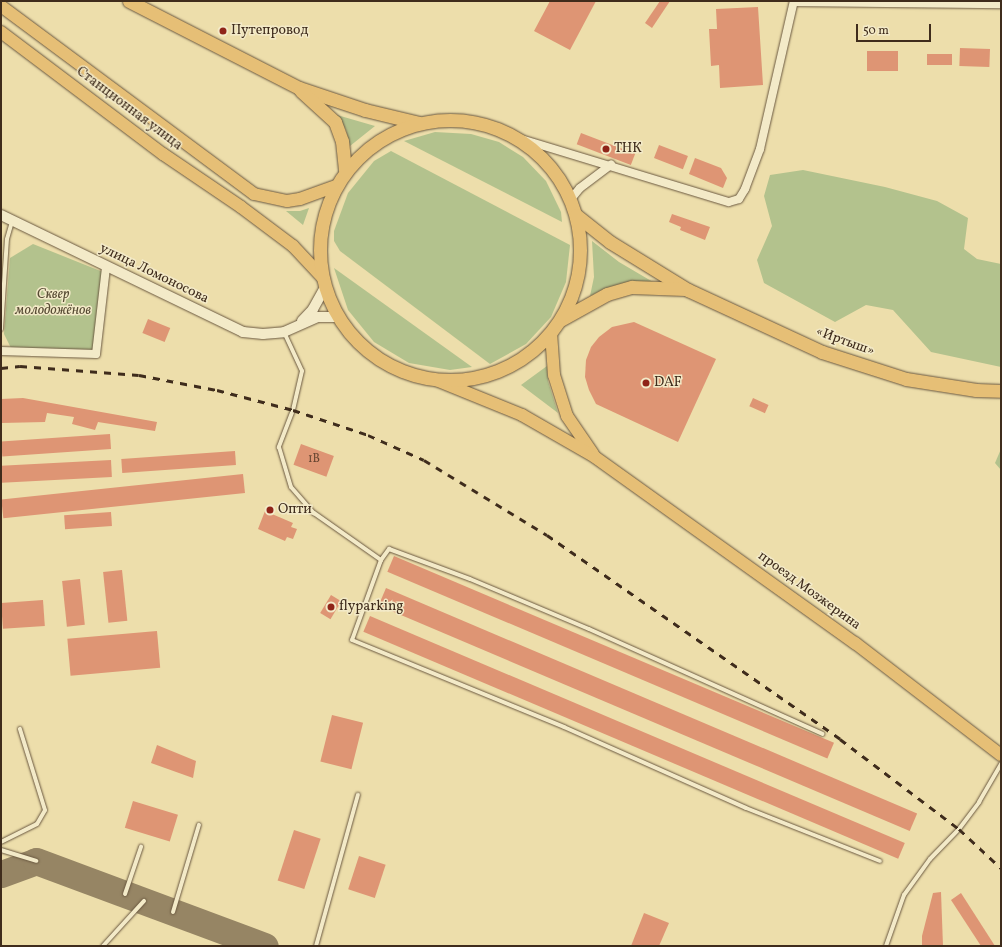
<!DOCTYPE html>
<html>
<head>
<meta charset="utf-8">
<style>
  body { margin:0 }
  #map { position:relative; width:1002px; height:947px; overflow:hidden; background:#eddeab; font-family:Vollkorn,serif }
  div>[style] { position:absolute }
  .green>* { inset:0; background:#b3c28d }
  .taxiway>* { height:27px; margin:-13.5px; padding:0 13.5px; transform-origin:13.5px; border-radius:13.5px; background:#968564 }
  .building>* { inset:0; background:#de9574; transform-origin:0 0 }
  .roads { filter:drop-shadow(0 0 1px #6a5840) drop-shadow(0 0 1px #6a5840) }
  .service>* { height:4px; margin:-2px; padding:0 2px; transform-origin:2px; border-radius:2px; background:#f3eac8 }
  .minor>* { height:8px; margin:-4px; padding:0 4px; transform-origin:4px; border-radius:4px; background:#f3eac8 }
  .tertiary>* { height:10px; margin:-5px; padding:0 5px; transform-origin:5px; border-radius:5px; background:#f3eac8 }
  .primary>* { height:12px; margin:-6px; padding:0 6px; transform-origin:6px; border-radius:6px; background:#e6bf76 }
  .trunk>* { height:13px; margin:-6.5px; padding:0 6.5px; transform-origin:6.5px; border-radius:6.5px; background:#e6bf76 }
  .trunk>.ring { margin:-6.5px; padding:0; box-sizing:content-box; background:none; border:13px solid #e6bf76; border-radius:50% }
  .rail>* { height:3px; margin-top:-1.5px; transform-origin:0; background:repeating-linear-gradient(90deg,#3f2c1c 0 7px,transparent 0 14px) }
  .dots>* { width:11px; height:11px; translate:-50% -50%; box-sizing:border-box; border:2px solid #f3eac8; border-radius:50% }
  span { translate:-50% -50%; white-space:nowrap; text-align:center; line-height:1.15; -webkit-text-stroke:3px #f3eac8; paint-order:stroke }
  .number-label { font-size:12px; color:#674632 }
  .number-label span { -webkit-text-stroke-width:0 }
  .poi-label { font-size:14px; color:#3f2c1c }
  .left { translate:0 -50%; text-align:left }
  .street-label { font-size:14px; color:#3f2c1c }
  .park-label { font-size:14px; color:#564a33; font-style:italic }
  .frame { position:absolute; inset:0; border:2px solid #3f2c1c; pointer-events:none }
  .scale { position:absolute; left:856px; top:24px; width:75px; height:18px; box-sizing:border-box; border:2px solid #3f2c1c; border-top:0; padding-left:5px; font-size:12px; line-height:14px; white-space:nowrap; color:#3f2c1c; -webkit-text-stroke:3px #f3eac8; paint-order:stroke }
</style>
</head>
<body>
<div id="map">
  <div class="green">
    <div style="clip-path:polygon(337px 115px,375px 126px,350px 146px,346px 130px)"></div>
    <div style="clip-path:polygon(435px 132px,471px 134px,499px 142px,523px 157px,546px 181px,561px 212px,562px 222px,404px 141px)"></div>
    <div style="clip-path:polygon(391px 151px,570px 245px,566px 282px,551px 317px,526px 344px,490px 364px,340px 251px,334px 241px,334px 231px,348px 193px,374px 161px)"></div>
    <div style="clip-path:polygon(803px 170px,885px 187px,937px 201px,968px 218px,964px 249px,977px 259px,1001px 264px,1001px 367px,931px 352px,893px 310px,866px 305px,835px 322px,764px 283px,757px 260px,772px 226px,764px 196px,770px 175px)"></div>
    <div style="clip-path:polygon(309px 208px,303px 225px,286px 211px,300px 211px)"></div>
    <div style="clip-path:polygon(592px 241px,619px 262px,653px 282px,604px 289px,590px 296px,594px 277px)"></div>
    <div style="clip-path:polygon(33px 244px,103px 272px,93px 350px,11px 348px,4px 334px,10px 258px)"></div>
    <div style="clip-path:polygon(334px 268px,472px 367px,450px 370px,409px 363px,374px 342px,348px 310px)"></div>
    <div style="clip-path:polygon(547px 366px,548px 381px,558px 413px,521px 385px)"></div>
    <div style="clip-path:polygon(1001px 449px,1001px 470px,995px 463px)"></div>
  </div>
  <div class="taxiway">
    <div style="left:1px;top:874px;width:37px;rotate:-20deg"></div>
    <div style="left:36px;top:861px;width:244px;rotate:20.4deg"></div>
  </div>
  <div class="building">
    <div style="clip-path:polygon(550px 1px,596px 1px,570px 50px,534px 31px)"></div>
    <div style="clip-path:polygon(660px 1px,670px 1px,652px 28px,645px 23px)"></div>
    <div style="clip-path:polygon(758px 7px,763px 85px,720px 88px,719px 65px,711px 66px,709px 29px,717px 29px,716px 9px)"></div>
    <div style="left:960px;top:48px;width:30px;height:18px;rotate:2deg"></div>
    <div style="left:867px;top:51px;width:31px;height:20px"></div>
    <div style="left:927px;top:54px;width:25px;height:11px"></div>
    <div style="left:581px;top:133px;width:58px;height:12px;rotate:21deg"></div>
    <div style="left:659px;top:145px;width:31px;height:14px;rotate:21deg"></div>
    <div style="clip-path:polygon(695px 158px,721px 168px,727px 178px,723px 188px,689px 174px)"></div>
    <div style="clip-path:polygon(672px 214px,710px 227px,705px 240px,680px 230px,681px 227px,669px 222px)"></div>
    <div style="left:148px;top:319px;width:24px;height:15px;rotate:22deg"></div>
    <div style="clip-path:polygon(634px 322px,716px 359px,678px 442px,596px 404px,589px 390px,585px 377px,586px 360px,591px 347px,599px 337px,612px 327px)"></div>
    <div style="clip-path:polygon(23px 398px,157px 422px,155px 431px,98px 422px,95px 430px,72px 424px,74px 417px,47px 413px,45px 422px,1px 423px,1px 399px)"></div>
    <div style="left:753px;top:398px;width:17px;height:9px;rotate:24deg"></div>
    <div style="left:110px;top:434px;width:15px;height:109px;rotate:86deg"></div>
    <div style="left:301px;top:444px;width:35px;height:22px;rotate:20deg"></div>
    <div style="left:235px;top:451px;width:14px;height:114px;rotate:86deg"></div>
    <div style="left:111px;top:460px;width:17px;height:110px;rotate:87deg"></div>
    <div style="left:243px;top:474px;width:19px;height:243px;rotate:84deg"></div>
    <div style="clip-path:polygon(265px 511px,293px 523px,291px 527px,297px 529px,293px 539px,287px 537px,285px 541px,258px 529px)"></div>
    <div style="left:111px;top:512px;width:14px;height:47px;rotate:86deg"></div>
    <div style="left:394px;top:556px;width:478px;height:17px;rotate:23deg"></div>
    <div style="left:122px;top:570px;width:51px;height:19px;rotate:84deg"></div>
    <div style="left:80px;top:579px;width:46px;height:18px;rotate:84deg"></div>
    <div style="left:386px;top:588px;width:577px;height:19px;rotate:23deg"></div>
    <div style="left:331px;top:595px;width:12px;height:21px;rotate:31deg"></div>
    <div style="left:43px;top:600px;width:26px;height:42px;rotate:86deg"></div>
    <div style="left:370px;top:616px;width:581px;height:17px;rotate:23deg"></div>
    <div style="left:157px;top:631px;width:37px;height:90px;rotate:85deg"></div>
    <div style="left:332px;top:715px;width:32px;height:48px;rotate:14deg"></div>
    <div style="clip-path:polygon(157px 745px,196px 761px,193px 778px,151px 763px)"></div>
    <div style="left:133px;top:801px;width:47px;height:28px;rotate:17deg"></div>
    <div style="left:294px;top:830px;width:28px;height:53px;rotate:18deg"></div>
    <div style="left:359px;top:856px;width:28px;height:35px;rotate:18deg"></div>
    <div style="clip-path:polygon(941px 892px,943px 946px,922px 946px,922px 936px,933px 893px)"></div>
    <div style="clip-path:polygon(961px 893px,995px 946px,981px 946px,951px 900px)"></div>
    <div style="clip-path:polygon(644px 913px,669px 923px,659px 946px,631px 946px)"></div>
  </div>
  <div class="roads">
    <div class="service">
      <div style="left:1px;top:329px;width:90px;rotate:-86.2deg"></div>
      <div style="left:7px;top:239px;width:19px;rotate:-74deg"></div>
      <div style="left:284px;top:332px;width:43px;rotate:65.2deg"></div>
      <div style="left:302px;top:371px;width:40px;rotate:103deg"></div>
      <div style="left:293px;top:410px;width:40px;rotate:111deg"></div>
      <div style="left:279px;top:447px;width:42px;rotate:73.3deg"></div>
      <div style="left:291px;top:487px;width:35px;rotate:49deg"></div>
      <div style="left:314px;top:513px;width:82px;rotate:35deg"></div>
      <div style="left:381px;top:560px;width:85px;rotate:109.9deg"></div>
      <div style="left:352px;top:640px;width:229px;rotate:22.3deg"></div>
      <div style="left:564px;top:727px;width:199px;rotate:24deg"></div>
      <div style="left:746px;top:808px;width:144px;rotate:21.6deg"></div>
      <div style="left:381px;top:560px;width:14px;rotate:-54deg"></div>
      <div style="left:389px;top:549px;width:86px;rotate:20.3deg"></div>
      <div style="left:470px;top:579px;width:129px;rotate:22.8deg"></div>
      <div style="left:589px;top:629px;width:256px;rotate:24.2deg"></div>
      <div style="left:1px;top:842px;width:40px;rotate:-26.6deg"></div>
      <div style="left:37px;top:824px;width:16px;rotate:-60deg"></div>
      <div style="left:45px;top:810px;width:85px;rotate:-107.2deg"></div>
      <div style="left:1px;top:850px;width:37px;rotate:17deg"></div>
      <div style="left:125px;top:894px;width:50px;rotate:-71.2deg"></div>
      <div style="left:173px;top:912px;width:91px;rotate:-73.4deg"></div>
      <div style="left:103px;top:946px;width:61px;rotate:-47.7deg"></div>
      <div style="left:316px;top:946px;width:157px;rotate:-74.5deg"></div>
      <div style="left:886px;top:946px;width:54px;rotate:-70.6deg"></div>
      <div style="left:904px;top:895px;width:44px;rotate:-54.2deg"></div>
      <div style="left:930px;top:859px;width:42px;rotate:-46deg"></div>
      <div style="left:959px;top:829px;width:34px;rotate:-53deg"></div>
      <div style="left:979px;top:802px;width:44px;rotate:-59.9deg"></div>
    </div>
    <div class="minor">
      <div style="left:794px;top:2px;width:207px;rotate:0.6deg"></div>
      <div style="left:521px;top:139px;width:217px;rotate:16.9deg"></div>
      <div style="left:729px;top:202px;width:10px;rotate:-17deg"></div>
      <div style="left:739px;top:199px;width:12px;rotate:-59deg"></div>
      <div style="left:745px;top:189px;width:43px;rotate:-69.4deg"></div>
      <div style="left:760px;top:149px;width:152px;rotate:-77.1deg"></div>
      <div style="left:571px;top:199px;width:14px;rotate:-51deg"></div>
      <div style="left:580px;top:188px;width:39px;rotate:-37deg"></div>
      <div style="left:1px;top:351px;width:95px;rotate:1.8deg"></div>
      <div style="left:96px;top:354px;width:88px;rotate:-83.4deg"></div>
    </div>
    <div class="tertiary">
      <div style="left:1px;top:215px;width:269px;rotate:25.8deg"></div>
      <div style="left:243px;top:332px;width:20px;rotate:6deg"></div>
      <div style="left:263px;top:334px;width:21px;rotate:-5deg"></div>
      <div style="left:284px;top:332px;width:37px;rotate:-24deg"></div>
      <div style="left:318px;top:317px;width:20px"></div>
      <div style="left:302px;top:321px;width:16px;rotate:-47deg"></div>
      <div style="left:313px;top:309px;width:25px;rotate:-61deg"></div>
    </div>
    <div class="primary">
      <div style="left:1px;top:6px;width:315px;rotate:36.6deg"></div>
      <div style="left:254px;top:194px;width:34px;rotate:12deg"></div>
      <div style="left:287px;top:201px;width:13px;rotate:-9deg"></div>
      <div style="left:300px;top:199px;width:37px;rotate:-20deg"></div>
      <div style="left:1px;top:32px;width:203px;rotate:37deg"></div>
      <div style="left:163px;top:154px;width:94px;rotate:34.2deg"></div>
      <div style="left:241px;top:207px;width:65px;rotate:36.9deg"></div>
      <div style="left:293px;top:246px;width:44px;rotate:46.8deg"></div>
      <div style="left:551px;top:333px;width:42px;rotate:85.9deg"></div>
      <div style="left:554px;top:375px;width:43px;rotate:72.4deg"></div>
      <div style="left:567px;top:416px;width:46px;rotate:55.6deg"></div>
      <div style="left:436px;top:380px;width:93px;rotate:22.1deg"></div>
      <div style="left:522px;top:415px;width:84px;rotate:29.9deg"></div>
      <div style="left:595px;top:457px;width:320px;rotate:35.6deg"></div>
      <div style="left:855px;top:643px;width:184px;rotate:37.5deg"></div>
    </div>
    <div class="trunk">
      <div style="left:129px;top:1px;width:191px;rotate:27.1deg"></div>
      <div style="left:299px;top:88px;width:70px;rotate:18.4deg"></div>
      <div style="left:365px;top:110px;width:56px;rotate:13.5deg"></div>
      <div style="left:301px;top:91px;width:46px;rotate:42.4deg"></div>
      <div style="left:335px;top:122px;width:20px;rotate:70deg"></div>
      <div style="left:342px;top:141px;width:31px;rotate:84deg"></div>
      <div class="ring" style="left:320px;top:120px;width:247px;height:247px"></div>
      <div style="left:576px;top:215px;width:43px;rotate:38.5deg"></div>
      <div style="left:610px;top:242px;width:92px;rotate:31.6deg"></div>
      <div style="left:688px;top:290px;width:148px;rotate:24.8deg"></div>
      <div style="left:822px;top:352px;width:88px;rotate:17.8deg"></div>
      <div style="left:906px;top:379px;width:71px;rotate:8.9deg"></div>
      <div style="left:976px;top:390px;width:25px;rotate:2deg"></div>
      <div style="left:562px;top:319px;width:51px;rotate:-29.1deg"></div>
      <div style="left:607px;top:294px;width:26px;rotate:-16deg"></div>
      <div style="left:632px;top:287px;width:53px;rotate:2.2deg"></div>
    </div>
  </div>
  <div class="rail">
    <div style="left:1px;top:368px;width:19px;rotate:-6deg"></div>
    <div style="left:20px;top:366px;width:119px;rotate:4.3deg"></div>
    <div style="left:139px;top:375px;width:79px;rotate:10.9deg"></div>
    <div style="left:217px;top:390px;width:79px;rotate:14.7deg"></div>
    <div style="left:293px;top:410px;width:79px;rotate:18.4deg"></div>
    <div style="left:368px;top:435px;width:61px;rotate:24.1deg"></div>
    <div style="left:424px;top:460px;width:144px;rotate:31.4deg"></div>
    <div style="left:547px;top:535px;width:357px;rotate:34.8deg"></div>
    <div style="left:840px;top:739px;width:149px;rotate:37.1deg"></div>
    <div style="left:959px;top:829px;width:57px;rotate:42.9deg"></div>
  </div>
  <div class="dots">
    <div style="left:223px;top:31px;background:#8f2418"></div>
    <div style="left:606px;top:149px;background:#8f2418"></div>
    <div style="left:646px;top:383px;background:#8f2418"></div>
    <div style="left:270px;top:510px;background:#8f2418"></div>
    <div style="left:331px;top:607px;background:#8f2418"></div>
  </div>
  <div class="number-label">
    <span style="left:314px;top:460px">1В</span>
  </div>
  <div class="poi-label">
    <span class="left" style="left:231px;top:31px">Путепровод</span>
    <span class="left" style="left:614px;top:149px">ТНК</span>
    <span class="left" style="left:654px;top:383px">DAF</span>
    <span class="left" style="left:278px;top:510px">Опти</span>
    <span class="left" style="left:339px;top:607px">flyparking</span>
  </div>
  <div class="street-label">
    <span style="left:129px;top:109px;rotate:37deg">Станционная улица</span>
    <span style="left:154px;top:274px;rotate:26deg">улица Ломоносова</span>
    <span style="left:845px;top:342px;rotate:20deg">«Иртыш»</span>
    <span style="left:809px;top:591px;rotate:36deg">проезд Мозжерина</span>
  </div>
  <div class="park-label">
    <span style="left:53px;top:303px">Сквер<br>молодожёнов</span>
  </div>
  <div class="frame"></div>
  <div class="scale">50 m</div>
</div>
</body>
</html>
